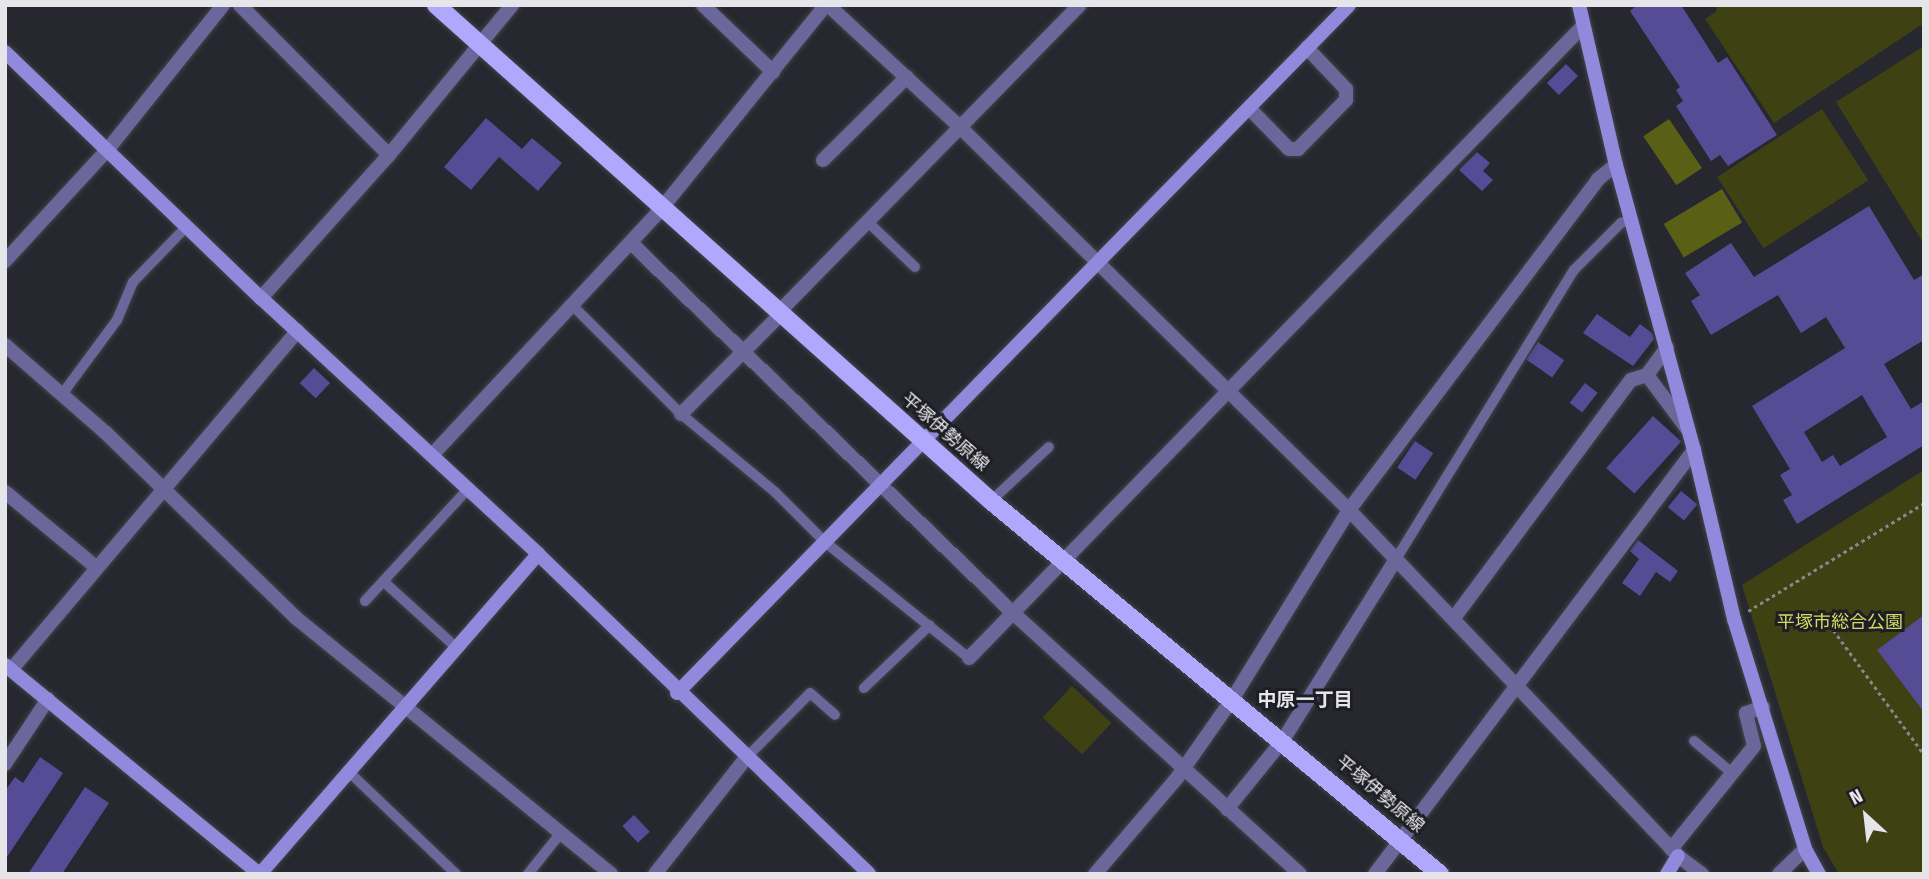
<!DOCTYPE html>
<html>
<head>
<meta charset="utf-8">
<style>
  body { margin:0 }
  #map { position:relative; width:1929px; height:879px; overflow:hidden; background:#27272f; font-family:"Fira Sans Condensed","Noto Sans JP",sans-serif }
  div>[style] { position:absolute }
  .green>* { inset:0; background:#3e4213; transform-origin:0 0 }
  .water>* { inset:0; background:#5a5f16; transform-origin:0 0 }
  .building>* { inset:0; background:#554c95; transform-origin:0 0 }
  .path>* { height:2.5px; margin-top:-1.25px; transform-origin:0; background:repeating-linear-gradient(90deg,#87878d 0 3.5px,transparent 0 7px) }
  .roads { filter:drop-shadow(0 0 2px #424249) drop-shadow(0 0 2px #424249) }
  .lane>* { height:10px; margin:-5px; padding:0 5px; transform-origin:5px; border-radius:5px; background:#6b679a }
  .street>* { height:14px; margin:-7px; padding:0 7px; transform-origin:7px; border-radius:7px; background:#6b679a }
  .secondary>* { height:14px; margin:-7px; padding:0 7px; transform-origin:7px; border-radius:7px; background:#9189db }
  .primary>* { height:18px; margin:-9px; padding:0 9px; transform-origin:9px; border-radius:9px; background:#afa8fc }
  span { translate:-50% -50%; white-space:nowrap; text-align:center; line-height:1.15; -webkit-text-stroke:6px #1e1e25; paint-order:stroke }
  .street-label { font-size:18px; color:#e5e5ea }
  .park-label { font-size:18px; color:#d2dc61 }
  .neighbourhood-label { font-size:19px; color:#e5e5ea; font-weight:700 }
  .frame { position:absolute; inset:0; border:7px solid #e5e5ea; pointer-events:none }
  .north { position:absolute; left:1831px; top:781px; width:70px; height:70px; -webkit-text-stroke:5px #1e1e25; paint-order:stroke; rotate:333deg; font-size:19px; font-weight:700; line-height:28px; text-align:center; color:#e5e5ea }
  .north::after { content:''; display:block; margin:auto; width:24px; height:32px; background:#e5e5ea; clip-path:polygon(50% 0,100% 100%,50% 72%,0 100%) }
</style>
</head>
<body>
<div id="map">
  <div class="green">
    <div style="clip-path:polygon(1717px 5px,1924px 5px,1924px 23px,1774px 123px,1705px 19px,1716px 12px)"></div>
    <div style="clip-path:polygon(1924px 46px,1924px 240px,1922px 241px,1836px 102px)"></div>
    <div style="left:1822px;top:109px;width:85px;height:125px;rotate:57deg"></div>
    <div style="clip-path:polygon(1924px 470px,1924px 874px,1839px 874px,1823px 847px,1742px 585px)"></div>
    <div style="left:1072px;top:686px;width:54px;height:43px;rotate:43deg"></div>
  </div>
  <div class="water">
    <div style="left:1669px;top:119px;width:59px;height:31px;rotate:56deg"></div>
    <div style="left:1722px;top:189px;width:39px;height:68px;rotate:59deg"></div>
  </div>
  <div class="building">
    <div style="clip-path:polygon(1637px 5px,1681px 5px,1718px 63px,1727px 57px,1777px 135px,1728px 166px,1720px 155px,1711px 161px,1676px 106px,1683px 101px,1676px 90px,1680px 87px,1630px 11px)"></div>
    <div style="left:1566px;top:64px;width:17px;height:27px;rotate:45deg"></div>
    <div style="clip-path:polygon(486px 118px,522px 149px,532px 138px,562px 163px,538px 191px,499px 157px,471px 190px,444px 167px)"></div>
    <div style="clip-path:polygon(1477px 152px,1490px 163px,1483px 171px,1493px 180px,1482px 191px,1459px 170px)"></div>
    <div style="clip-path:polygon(evenodd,1869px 206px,1914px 280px,1924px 274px,1924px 340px,1884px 364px,1911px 409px,1924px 401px,1924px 445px,1797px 524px,1783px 500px,1792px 495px,1780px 475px,1790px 469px,1752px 406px,1845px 348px,1826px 317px,1801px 333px,1778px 295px,1711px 335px,1691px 301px,1700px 295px,1685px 273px,1731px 243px,1754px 277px,1869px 206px,1862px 395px,1887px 437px,1840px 466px,1833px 455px,1822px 462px,1804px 432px,1862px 395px)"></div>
    <div style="clip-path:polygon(1597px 314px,1630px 337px,1640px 324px,1652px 333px,1654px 339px,1633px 366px,1583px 333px)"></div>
    <div style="left:1538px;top:342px;width:32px;height:21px;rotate:35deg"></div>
    <div style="left:314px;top:368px;width:22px;height:21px;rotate:43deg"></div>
    <div style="left:1585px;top:383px;width:16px;height:25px;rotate:38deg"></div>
    <div style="left:1653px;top:416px;width:38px;height:70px;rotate:42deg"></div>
    <div style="left:1415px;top:441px;width:22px;height:32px;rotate:34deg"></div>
    <div style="left:1681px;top:491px;width:21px;height:21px;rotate:39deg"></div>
    <div style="clip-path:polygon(1638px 540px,1678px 571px,1670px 582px,1656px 572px,1640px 596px,1622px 583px,1639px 559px,1630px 551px)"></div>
    <div style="clip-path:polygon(1924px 615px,1924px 712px,1877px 650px)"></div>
    <div style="clip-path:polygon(40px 757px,63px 773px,5px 860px,5px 791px,15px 777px,23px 783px)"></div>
    <div style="clip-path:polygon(85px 787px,109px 803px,62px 874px,28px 874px)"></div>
    <div style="left:634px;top:815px;width:23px;height:16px;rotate:47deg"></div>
  </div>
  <div class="path">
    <div style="left:5px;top:456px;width:12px;rotate:90deg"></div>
    <div style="left:1748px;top:611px;width:206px;rotate:-31.5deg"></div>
    <div style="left:1821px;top:613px;width:175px;rotate:53.9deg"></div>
  </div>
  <div class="roads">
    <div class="lane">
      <div style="left:868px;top:222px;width:65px;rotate:43.8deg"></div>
      <div style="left:573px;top:306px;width:153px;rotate:45deg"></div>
      <div style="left:681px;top:414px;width:122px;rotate:39.7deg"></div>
      <div style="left:775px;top:492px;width:71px;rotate:45deg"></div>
      <div style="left:825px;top:542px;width:185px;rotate:38.9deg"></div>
      <div style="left:63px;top:393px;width:91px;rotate:-53.5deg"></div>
      <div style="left:117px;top:320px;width:41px;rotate:-67.2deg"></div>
      <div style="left:133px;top:282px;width:78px;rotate:-46deg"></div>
      <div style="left:991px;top:501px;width:79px;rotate:-43deg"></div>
      <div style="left:1396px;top:559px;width:339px;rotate:-58.4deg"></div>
      <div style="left:1574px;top:270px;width:66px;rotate:-45deg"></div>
      <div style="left:1621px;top:223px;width:11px;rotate:-22deg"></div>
      <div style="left:383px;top:581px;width:100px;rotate:42.2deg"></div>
      <div style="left:365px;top:601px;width:154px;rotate:-47.4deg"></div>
      <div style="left:864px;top:688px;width:91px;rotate:-43.7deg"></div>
      <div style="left:1694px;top:741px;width:50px;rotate:40.1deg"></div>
      <div style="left:746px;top:758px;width:91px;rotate:-45.4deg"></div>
      <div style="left:810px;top:693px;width:33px;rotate:41deg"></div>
      <div style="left:349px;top:772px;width:148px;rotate:43.6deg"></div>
      <div style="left:528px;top:874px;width:51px;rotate:-51.3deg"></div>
    </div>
    <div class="street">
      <div style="left:240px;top:5px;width:211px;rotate:45.2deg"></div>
      <div style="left:703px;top:5px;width:97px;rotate:43.7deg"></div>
      <div style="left:828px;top:5px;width:181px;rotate:42.8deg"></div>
      <div style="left:961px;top:128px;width:544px;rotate:44.55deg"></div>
      <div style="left:1349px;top:510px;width:477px;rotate:46.4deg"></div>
      <div style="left:1678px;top:856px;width:30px;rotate:37deg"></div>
      <div style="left:1249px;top:108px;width:57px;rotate:45.7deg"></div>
      <div style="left:1289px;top:149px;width:9px"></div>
      <div style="left:1298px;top:149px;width:69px;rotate:-45.6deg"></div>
      <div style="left:1346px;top:100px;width:11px;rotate:-90deg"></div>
      <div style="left:1346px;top:89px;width:57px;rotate:-133.6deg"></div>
      <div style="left:823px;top:160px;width:118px;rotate:-44.7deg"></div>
      <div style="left:631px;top:243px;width:530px;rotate:44.08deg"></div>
      <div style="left:1012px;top:612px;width:389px;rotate:42.3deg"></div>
      <div style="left:5px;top:261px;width:154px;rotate:-47.4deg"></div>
      <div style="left:109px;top:148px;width:183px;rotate:-51.4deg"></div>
      <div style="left:261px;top:298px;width:192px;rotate:-48.2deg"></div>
      <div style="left:389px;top:155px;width:194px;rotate:-50.6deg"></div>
      <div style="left:778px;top:313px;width:431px;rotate:-45.6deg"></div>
      <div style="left:5px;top:345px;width:134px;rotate:41.1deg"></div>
      <div style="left:106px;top:433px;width:264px;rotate:44.2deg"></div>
      <div style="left:295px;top:617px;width:407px;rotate:39.1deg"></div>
      <div style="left:1647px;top:375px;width:69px;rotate:53.3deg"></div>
      <div style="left:681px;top:414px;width:140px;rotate:-45deg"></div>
      <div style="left:433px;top:454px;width:336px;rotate:-47deg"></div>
      <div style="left:662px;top:208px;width:261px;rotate:-51.1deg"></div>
      <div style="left:5px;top:492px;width:118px;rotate:39.5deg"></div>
      <div style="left:1454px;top:618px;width:297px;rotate:-53.4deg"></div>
      <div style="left:1631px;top:380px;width:17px;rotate:-17deg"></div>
      <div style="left:1647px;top:375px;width:34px;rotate:-54deg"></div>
      <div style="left:969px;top:658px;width:881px;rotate:-45.83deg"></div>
      <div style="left:11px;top:670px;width:444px;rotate:-49.8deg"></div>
      <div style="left:5px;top:764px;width:78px;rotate:-56.5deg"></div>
      <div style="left:1227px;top:809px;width:89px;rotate:-50.9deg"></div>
      <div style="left:1283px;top:740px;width:213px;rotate:-58deg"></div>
      <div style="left:1671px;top:849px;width:132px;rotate:-51.1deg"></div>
      <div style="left:1754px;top:746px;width:34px;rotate:-104deg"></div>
      <div style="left:1746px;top:713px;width:18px;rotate:-19deg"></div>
      <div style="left:655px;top:874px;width:147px;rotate:-51.9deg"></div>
      <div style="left:1095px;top:874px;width:126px;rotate:-49.5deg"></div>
      <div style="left:1177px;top:778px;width:98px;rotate:-55deg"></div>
      <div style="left:1233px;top:698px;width:221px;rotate:-58.3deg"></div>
      <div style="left:1349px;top:510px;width:414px;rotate:-53deg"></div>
      <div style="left:1598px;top:179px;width:23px;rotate:-38deg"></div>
      <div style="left:1375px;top:874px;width:531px;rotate:-53.04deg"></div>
      <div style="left:1779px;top:874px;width:36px;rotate:-44deg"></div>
    </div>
    <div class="secondary">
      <div style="left:1579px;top:5px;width:164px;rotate:77deg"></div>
      <div style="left:1616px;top:165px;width:295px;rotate:74.7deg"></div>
      <div style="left:1694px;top:450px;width:174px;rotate:76.7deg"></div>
      <div style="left:1734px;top:619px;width:241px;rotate:72.8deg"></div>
      <div style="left:1805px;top:849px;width:29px;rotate:61deg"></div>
      <div style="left:5px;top:52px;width:355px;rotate:43.9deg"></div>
      <div style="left:261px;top:298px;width:377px;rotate:42.7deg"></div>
      <div style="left:538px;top:554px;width:460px;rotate:44deg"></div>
      <div style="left:5px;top:665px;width:329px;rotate:39.4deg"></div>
      <div style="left:677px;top:693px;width:962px;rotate:-45.67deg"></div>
      <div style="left:260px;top:874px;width:424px;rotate:-49deg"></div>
      <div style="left:1667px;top:874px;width:21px;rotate:-59deg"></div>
    </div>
    <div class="primary">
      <div style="left:436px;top:5px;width:744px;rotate:41.79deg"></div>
      <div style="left:991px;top:501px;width:584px;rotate:39.72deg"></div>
    </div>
  </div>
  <div class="street-label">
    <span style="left:945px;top:432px;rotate:41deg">平塚伊勢原線</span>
    <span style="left:1380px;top:794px;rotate:40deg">平塚伊勢原線</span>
  </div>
  <div class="park-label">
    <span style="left:1840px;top:622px">平塚市総合公園</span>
  </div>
  <div class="neighbourhood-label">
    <span style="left:1305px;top:700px">中原一丁目</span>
  </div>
  <div class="frame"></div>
  <div class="north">N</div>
</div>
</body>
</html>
